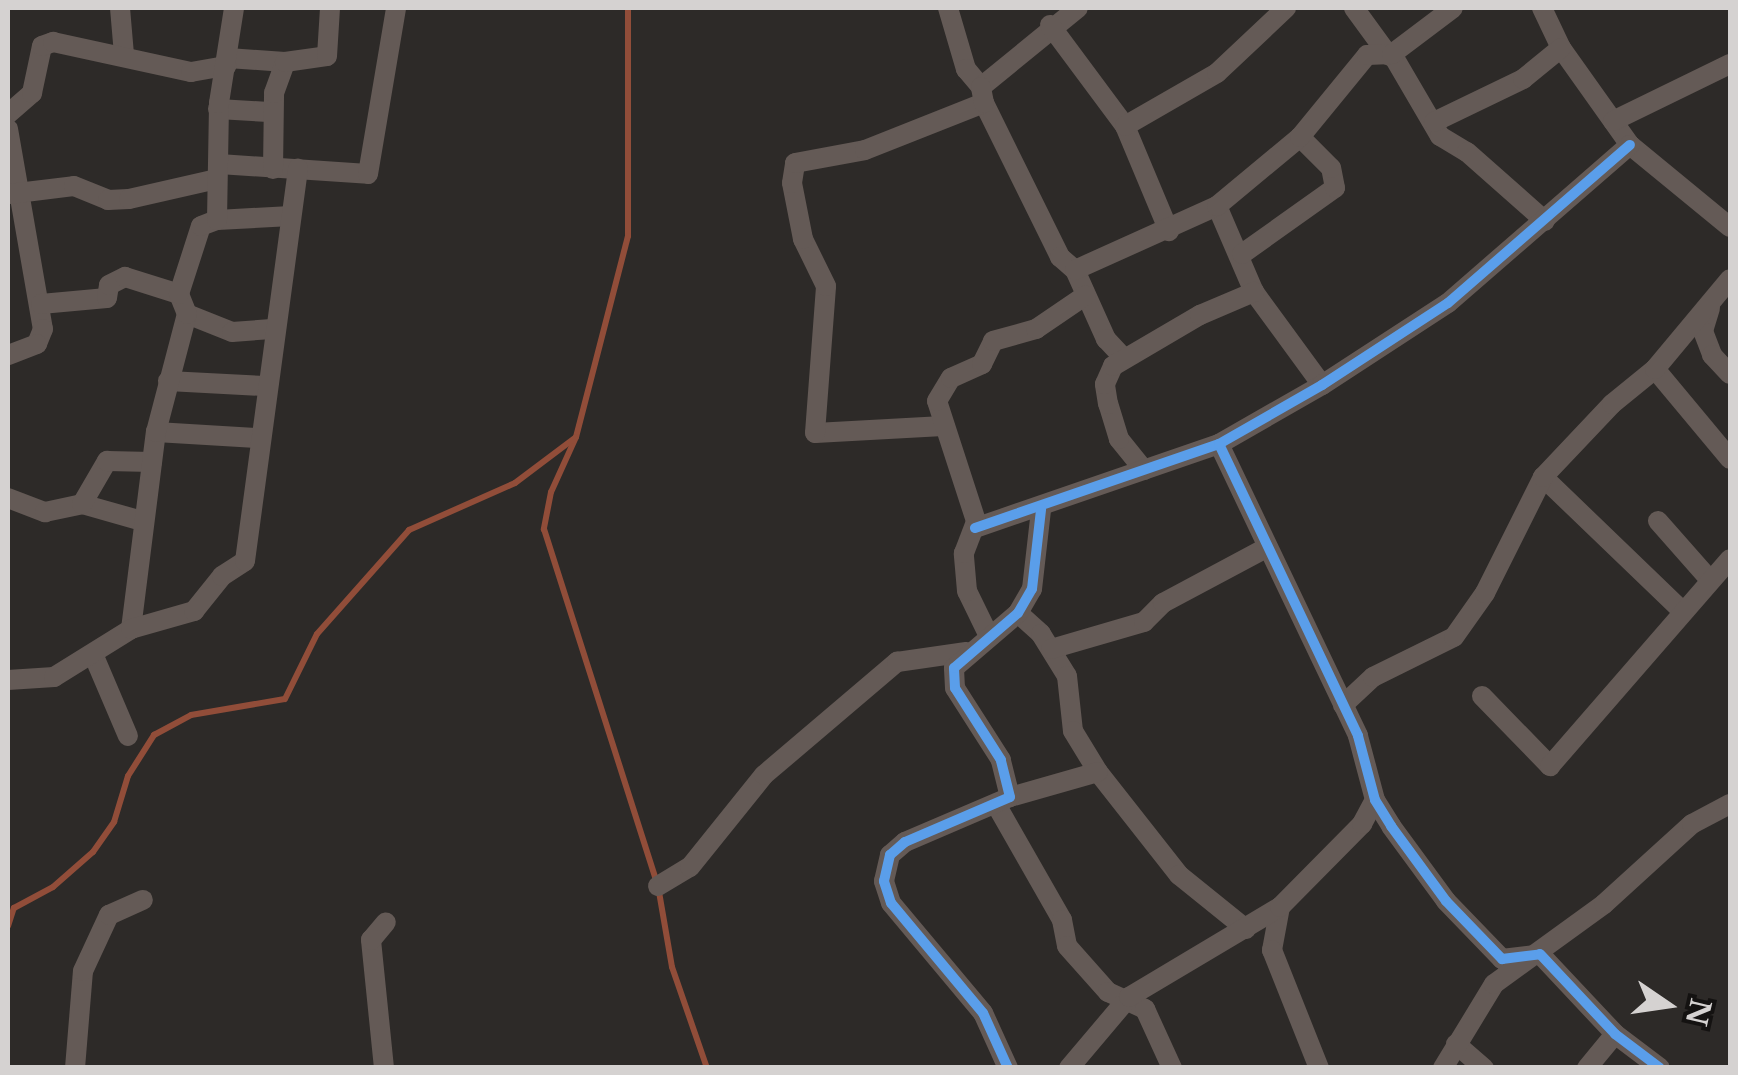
<!DOCTYPE html>
<html>
<head>
<meta charset="utf-8">
<style>
  body { margin:0 }
  #map { position:relative; width:1738px; height:1075px; overflow:hidden; background:#2d2a28; font-family:"Libre Baskerville",serif }
  div>[style] { position:absolute }
  .stream>* { height:6px; margin:-3px; padding:0 3px; transform-origin:3px; border-radius:3px; background:#914d39 }
  .minor>* { height:20px; margin:-10px; padding:0 10px; transform-origin:10px; border-radius:10px; background:#645a56 }
  .cycleway>* { height:10px; margin:-5px; padding:0 5px; transform-origin:5px; border-radius:5px; background:#5a9eea }
  span { translate:-50% -50%; white-space:nowrap; text-align:center; line-height:1.15; -webkit-text-stroke:10px #141211; paint-order:stroke }
  .frame { position:absolute; inset:0; border:10px solid #d5d2d1; pointer-events:none }
  .north { position:absolute; left:1618px; top:955px; width:100px; height:100px; -webkit-text-stroke:8px #141211; paint-order:stroke; rotate:103deg; font-size:28px; font-weight:700; line-height:40px; text-align:center; color:#d5d2d1 }
  .north::after { content:''; display:block; margin:auto; width:35px; height:45px; background:#d5d2d1; clip-path:polygon(50% 0,100% 100%,50% 72%,0 100%) }
</style>
</head>
<body>
<div id="map">
  <div class="stream">
    <div style="left:628px;top:8px;width:228px;rotate:90deg"></div>
    <div style="left:628px;top:236px;width:208px;rotate:104.5deg"></div>
    <div style="left:576px;top:437px;width:60px;rotate:114.4deg"></div>
    <div style="left:551px;top:492px;width:38px;rotate:101deg"></div>
    <div style="left:544px;top:529px;width:375px;rotate:72.3deg"></div>
    <div style="left:658px;top:886px;width:82px;rotate:80.2deg"></div>
    <div style="left:672px;top:967px;width:107px;rotate:70.9deg"></div>
    <div style="left:8px;top:926px;width:19px;rotate:-72deg"></div>
    <div style="left:14px;top:908px;width:44px;rotate:-28.3deg"></div>
    <div style="left:53px;top:887px;width:53px;rotate:-41.2deg"></div>
    <div style="left:93px;top:852px;width:37px;rotate:-55deg"></div>
    <div style="left:114px;top:822px;width:48px;rotate:-73.1deg"></div>
    <div style="left:128px;top:776px;width:49px;rotate:-57.6deg"></div>
    <div style="left:154px;top:735px;width:42px;rotate:-28.4deg"></div>
    <div style="left:191px;top:715px;width:95px;rotate:-9.7deg"></div>
    <div style="left:285px;top:699px;width:72px;rotate:-63.8deg"></div>
    <div style="left:317px;top:634px;width:139px;rotate:-48.5deg"></div>
    <div style="left:409px;top:530px;width:116px;rotate:-23.9deg"></div>
    <div style="left:515px;top:483px;width:75px;rotate:-36.9deg"></div>
  </div>
  <div class="minor">
    <div style="left:120px;top:8px;width:47px;rotate:85.1deg"></div>
    <div style="left:948px;top:8px;width:64px;rotate:73.6deg"></div>
    <div style="left:966px;top:69px;width:23px;rotate:50deg"></div>
    <div style="left:981px;top:87px;width:125px;rotate:-39.2deg"></div>
    <div style="left:1354px;top:8px;width:59px;rotate:53.9deg"></div>
    <div style="left:1542px;top:8px;width:44px;rotate:64.6deg"></div>
    <div style="left:1561px;top:48px;width:119px;rotate:54.6deg"></div>
    <div style="left:1630px;top:145px;width:129px;rotate:39.4deg"></div>
    <div style="left:1050px;top:25px;width:126px;rotate:53.4deg"></div>
    <div style="left:1125px;top:126px;width:114px;rotate:67.3deg"></div>
    <div style="left:1392px;top:54px;width:95px;rotate:59.7deg"></div>
    <div style="left:1440px;top:136px;width:31px;rotate:31deg"></div>
    <div style="left:1467px;top:152px;width:104px;rotate:41.5deg"></div>
    <div style="left:228px;top:58px;width:57px;rotate:4deg"></div>
    <div style="left:984px;top:103px;width:172px;rotate:63.7deg"></div>
    <div style="left:1060px;top:257px;width:20px;rotate:41deg"></div>
    <div style="left:1075px;top:270px;width:76px;rotate:65.8deg"></div>
    <div style="left:1106px;top:339px;width:25px;rotate:47deg"></div>
    <div style="left:218px;top:109px;width:51px;rotate:3.4deg"></div>
    <div style="left:8px;top:114px;width:32px;rotate:-41deg"></div>
    <div style="left:32px;top:93px;width:48px;rotate:-78deg"></div>
    <div style="left:42px;top:46px;width:12px;rotate:-20deg"></div>
    <div style="left:53px;top:42px;width:141px;rotate:12.3deg"></div>
    <div style="left:191px;top:72px;width:36px;rotate:-10deg"></div>
    <div style="left:1613px;top:121px;width:130px;rotate:-26deg"></div>
    <div style="left:1434px;top:122px;width:99px;rotate:-25.8deg"></div>
    <div style="left:1523px;top:79px;width:49px;rotate:-39.2deg"></div>
    <div style="left:1125px;top:126px;width:106px;rotate:-29.9deg"></div>
    <div style="left:1217px;top:73px;width:95px;rotate:-43.3deg"></div>
    <div style="left:8px;top:129px;width:203px;rotate:80.1deg"></div>
    <div style="left:43px;top:329px;width:16px;rotate:112deg"></div>
    <div style="left:37px;top:344px;width:31px;rotate:159deg"></div>
    <div style="left:219px;top:164px;width:149px;rotate:3.8deg"></div>
    <div style="left:368px;top:174px;width:168px;rotate:-80.4deg"></div>
    <div style="left:273px;top:169px;width:76px;rotate:-89.2deg"></div>
    <div style="left:274px;top:93px;width:33px;rotate:-70deg"></div>
    <div style="left:285px;top:62px;width:42px;rotate:-8.1deg"></div>
    <div style="left:327px;top:56px;width:48px;rotate:-86.4deg"></div>
    <div style="left:9px;top:194px;width:65px;rotate:-7deg"></div>
    <div style="left:74px;top:186px;width:37px;rotate:22deg"></div>
    <div style="left:108px;top:200px;width:21px;rotate:-3deg"></div>
    <div style="left:129px;top:199px;width:90px;rotate:-12.8deg"></div>
    <div style="left:1217px;top:206px;width:94px;rotate:66.7deg"></div>
    <div style="left:1254px;top:292px;width:115px;rotate:53.8deg"></div>
    <div style="left:217px;top:220px;width:74px;rotate:-3.1deg"></div>
    <div style="left:1242px;top:254px;width:114px;rotate:-35.4deg"></div>
    <div style="left:1335px;top:188px;width:20px;rotate:-101deg"></div>
    <div style="left:1331px;top:168px;width:44px;rotate:-135deg"></div>
    <div style="left:1075px;top:270px;width:156px;rotate:-24.3deg"></div>
    <div style="left:1217px;top:206px;width:108px;rotate:-39.7deg"></div>
    <div style="left:1300px;top:137px;width:106px;rotate:-50.7deg"></div>
    <div style="left:1367px;top:55px;width:25px;rotate:-2deg"></div>
    <div style="left:1392px;top:54px;width:76px;rotate:-37deg"></div>
    <div style="left:41px;top:304px;width:66px;rotate:-5.2deg"></div>
    <div style="left:107px;top:298px;width:13px;rotate:-81deg"></div>
    <div style="left:109px;top:285px;width:18px;rotate:-27deg"></div>
    <div style="left:125px;top:277px;width:57px;rotate:17.5deg"></div>
    <div style="left:1710px;top:308px;width:24px;rotate:107deg"></div>
    <div style="left:1703px;top:331px;width:26px;rotate:69deg"></div>
    <div style="left:1712px;top:355px;width:26px;rotate:47deg"></div>
    <div style="left:187px;top:314px;width:48px;rotate:21.8deg"></div>
    <div style="left:232px;top:332px;width:40px;rotate:-4.3deg"></div>
    <div style="left:1655px;top:369px;width:117px;rotate:50.2deg"></div>
    <div style="left:168px;top:381px;width:97px;rotate:3deg"></div>
    <div style="left:943px;top:426px;width:128px;rotate:176.9deg"></div>
    <div style="left:815px;top:433px;width:147px;rotate:-85.7deg"></div>
    <div style="left:826px;top:286px;width:52px;rotate:-116.1deg"></div>
    <div style="left:803px;top:239px;width:57px;rotate:-101.1deg"></div>
    <div style="left:792px;top:183px;width:20px;rotate:-81deg"></div>
    <div style="left:795px;top:163px;width:71px;rotate:-10.5deg"></div>
    <div style="left:865px;top:150px;width:128px;rotate:-21.6deg"></div>
    <div style="left:984px;top:103px;width:16px;rotate:-101deg"></div>
    <div style="left:156px;top:432px;width:102px;rotate:3.4deg"></div>
    <div style="left:1219px;top:444px;width:323px;rotate:64.5deg"></div>
    <div style="left:1358px;top:736px;width:66px;rotate:75.1deg"></div>
    <div style="left:1375px;top:800px;width:31px;rotate:58deg"></div>
    <div style="left:1391px;top:826px;width:93px;rotate:53.7deg"></div>
    <div style="left:1446px;top:901px;width:81px;rotate:46deg"></div>
    <div style="left:1502px;top:959px;width:38px;rotate:-7deg"></div>
    <div style="left:1540px;top:954px;width:110px;rotate:46.8deg"></div>
    <div style="left:1615px;top:1034px;width:56px;rotate:37.1deg"></div>
    <div style="left:1144px;top:470px;width:40px;rotate:-129deg"></div>
    <div style="left:1119px;top:439px;width:37px;rotate:-107deg"></div>
    <div style="left:1108px;top:404px;width:20px;rotate:-99deg"></div>
    <div style="left:1105px;top:384px;width:20px;rotate:-66deg"></div>
    <div style="left:1113px;top:366px;width:101px;rotate:-30.4deg"></div>
    <div style="left:1200px;top:315px;width:59px;rotate:-23.1deg"></div>
    <div style="left:1543px;top:477px;width:192px;rotate:43.9deg"></div>
    <div style="left:8px;top:498px;width:40px;rotate:21deg"></div>
    <div style="left:45px;top:512px;width:38px;rotate:-12deg"></div>
    <div style="left:82px;top:504px;width:62px;rotate:15.8deg"></div>
    <div style="left:82px;top:504px;width:50px;rotate:-59.8deg"></div>
    <div style="left:107px;top:461px;width:45px;rotate:1.3deg"></div>
    <div style="left:1658px;top:521px;width:79px;rotate:48.6deg"></div>
    <div style="left:975px;top:528px;width:258px;rotate:-19deg"></div>
    <div style="left:1219px;top:444px;width:119px;rotate:-29.8deg"></div>
    <div style="left:1322px;top:385px;width:150px;rotate:-33.1deg"></div>
    <div style="left:1448px;top:303px;width:241px;rotate:-41deg"></div>
    <div style="left:1018px;top:613px;width:31px;rotate:42deg"></div>
    <div style="left:1041px;top:634px;width:49px;rotate:58.2deg"></div>
    <div style="left:1067px;top:676px;width:55px;rotate:83.8deg"></div>
    <div style="left:1073px;top:731px;width:48px;rotate:58.6deg"></div>
    <div style="left:1098px;top:772px;width:131px;rotate:51.8deg"></div>
    <div style="left:1179px;top:875px;width:86px;rotate:38.9deg"></div>
    <div style="left:131px;top:629px;width:199px;rotate:-82.8deg"></div>
    <div style="left:156px;top:432px;width:122px;rotate:-75.3deg"></div>
    <div style="left:187px;top:314px;width:22px;rotate:-112deg"></div>
    <div style="left:179px;top:294px;width:71px;rotate:-72.1deg"></div>
    <div style="left:201px;top:226px;width:17px;rotate:-21deg"></div>
    <div style="left:217px;top:220px;width:117px;rotate:-89deg"></div>
    <div style="left:219px;top:103px;width:96px;rotate:-81deg"></div>
    <div style="left:988px;top:634px;width:48px;rotate:-116deg"></div>
    <div style="left:967px;top:591px;width:38px;rotate:-95deg"></div>
    <div style="left:964px;top:553px;width:34px;rotate:-69deg"></div>
    <div style="left:976px;top:521px;width:126px;rotate:-108deg"></div>
    <div style="left:937px;top:401px;width:27px;rotate:-59deg"></div>
    <div style="left:951px;top:378px;width:34px;rotate:-24deg"></div>
    <div style="left:982px;top:364px;width:25px;rotate:-64deg"></div>
    <div style="left:993px;top:341px;width:45px;rotate:-15.6deg"></div>
    <div style="left:1036px;top:329px;width:60px;rotate:-34.2deg"></div>
    <div style="left:1051px;top:649px;width:97px;rotate:-16.2deg"></div>
    <div style="left:1144px;top:622px;width:27px;rotate:-45deg"></div>
    <div style="left:1163px;top:603px;width:117px;rotate:-28.1deg"></div>
    <div style="left:93px;top:654px;width:89px;rotate:66.9deg"></div>
    <div style="left:8px;top:680px;width:46px;rotate:-3.7deg"></div>
    <div style="left:54px;top:677px;width:91px;rotate:-31.9deg"></div>
    <div style="left:131px;top:629px;width:66px;rotate:-15.9deg"></div>
    <div style="left:194px;top:611px;width:45px;rotate:-51.3deg"></div>
    <div style="left:222px;top:576px;width:27px;rotate:-33deg"></div>
    <div style="left:245px;top:561px;width:396px;rotate:-82.3deg"></div>
    <div style="left:1482px;top:696px;width:98px;rotate:45.8deg"></div>
    <div style="left:1550px;top:766px;width:274px;rotate:-49deg"></div>
    <div style="left:1343px;top:705px;width:41px;rotate:-43deg"></div>
    <div style="left:1373px;top:677px;width:90px;rotate:-26.3deg"></div>
    <div style="left:1454px;top:637px;width:54px;rotate:-54.8deg"></div>
    <div style="left:1485px;top:593px;width:130px;rotate:-63.4deg"></div>
    <div style="left:1543px;top:477px;width:100px;rotate:-46.6deg"></div>
    <div style="left:1612px;top:404px;width:55px;rotate:-39.1deg"></div>
    <div style="left:1655px;top:369px;width:117px;rotate:-50.2deg"></div>
    <div style="left:1010px;top:797px;width:91px;rotate:-15.9deg"></div>
    <div style="left:997px;top:806px;width:131px;rotate:60.3deg"></div>
    <div style="left:1062px;top:920px;width:26px;rotate:79deg"></div>
    <div style="left:1067px;top:946px;width:62px;rotate:48.3deg"></div>
    <div style="left:1108px;top:992px;width:41px;rotate:24.7deg"></div>
    <div style="left:1145px;top:1009px;width:65px;rotate:65.4deg"></div>
    <div style="left:658px;top:886px;width:37px;rotate:-31deg"></div>
    <div style="left:690px;top:867px;width:118px;rotate:-51.2deg"></div>
    <div style="left:764px;top:775px;width:175px;rotate:-40.4deg"></div>
    <div style="left:897px;top:662px;width:70px;rotate:-8.2deg"></div>
    <div style="left:1280px;top:907px;width:44px;rotate:100.5deg"></div>
    <div style="left:1272px;top:950px;width:127px;rotate:68.3deg"></div>
    <div style="left:1456px;top:1044px;width:37px;rotate:41deg"></div>
    <div style="left:75px;top:1068px;width:97px;rotate:-85.3deg"></div>
    <div style="left:83px;top:971px;width:62px;rotate:-65.1deg"></div>
    <div style="left:109px;top:915px;width:37px;rotate:-24deg"></div>
    <div style="left:384px;top:1068px;width:129px;rotate:-95.8deg"></div>
    <div style="left:371px;top:940px;width:23px;rotate:-50deg"></div>
    <div style="left:1008px;top:1068px;width:60px;rotate:-114.4deg"></div>
    <div style="left:983px;top:1013px;width:143px;rotate:-129.9deg"></div>
    <div style="left:891px;top:903px;width:23px;rotate:-108deg"></div>
    <div style="left:884px;top:881px;width:27px;rotate:-77deg"></div>
    <div style="left:890px;top:855px;width:20px;rotate:-41deg"></div>
    <div style="left:905px;top:842px;width:114px;rotate:-23.2deg"></div>
    <div style="left:1010px;top:797px;width:38px;rotate:-104deg"></div>
    <div style="left:1001px;top:760px;width:85px;rotate:-122.6deg"></div>
    <div style="left:955px;top:688px;width:20px;rotate:-93deg"></div>
    <div style="left:954px;top:668px;width:84px;rotate:-40.7deg"></div>
    <div style="left:1018px;top:613px;width:28px;rotate:-60deg"></div>
    <div style="left:1032px;top:589px;width:80px;rotate:-83.5deg"></div>
    <div style="left:1069px;top:1068px;width:93px;rotate:-49.8deg"></div>
    <div style="left:1129px;top:997px;width:176px;rotate:-30.8deg"></div>
    <div style="left:1280px;top:907px;width:117px;rotate:-45.3deg"></div>
    <div style="left:1362px;top:824px;width:27px;rotate:-62deg"></div>
    <div style="left:1443px;top:1068px;width:98px;rotate:-58.7deg"></div>
    <div style="left:1494px;top:984px;width:136px;rotate:-36deg"></div>
    <div style="left:1604px;top:904px;width:119px;rotate:-42.3deg"></div>
    <div style="left:1692px;top:824px;width:43px;rotate:-27.8deg"></div>
    <div style="left:1587px;top:1068px;width:44px;rotate:-50.5deg"></div>
  </div>
  <div class="cycleway">
    <div style="left:1219px;top:444px;width:323px;rotate:64.5deg"></div>
    <div style="left:1358px;top:736px;width:66px;rotate:75.1deg"></div>
    <div style="left:1375px;top:800px;width:31px;rotate:58deg"></div>
    <div style="left:1391px;top:826px;width:93px;rotate:53.7deg"></div>
    <div style="left:1446px;top:901px;width:81px;rotate:46deg"></div>
    <div style="left:1502px;top:959px;width:38px;rotate:-7deg"></div>
    <div style="left:1540px;top:954px;width:110px;rotate:46.8deg"></div>
    <div style="left:1615px;top:1034px;width:56px;rotate:37.1deg"></div>
    <div style="left:975px;top:528px;width:258px;rotate:-19deg"></div>
    <div style="left:1219px;top:444px;width:119px;rotate:-29.8deg"></div>
    <div style="left:1322px;top:385px;width:150px;rotate:-33.1deg"></div>
    <div style="left:1448px;top:303px;width:241px;rotate:-41deg"></div>
    <div style="left:1008px;top:1068px;width:60px;rotate:-114.4deg"></div>
    <div style="left:983px;top:1013px;width:143px;rotate:-129.9deg"></div>
    <div style="left:891px;top:903px;width:23px;rotate:-108deg"></div>
    <div style="left:884px;top:881px;width:27px;rotate:-77deg"></div>
    <div style="left:890px;top:855px;width:20px;rotate:-41deg"></div>
    <div style="left:905px;top:842px;width:114px;rotate:-23.2deg"></div>
    <div style="left:1010px;top:797px;width:38px;rotate:-104deg"></div>
    <div style="left:1001px;top:760px;width:85px;rotate:-122.6deg"></div>
    <div style="left:955px;top:688px;width:20px;rotate:-93deg"></div>
    <div style="left:954px;top:668px;width:84px;rotate:-40.7deg"></div>
    <div style="left:1018px;top:613px;width:28px;rotate:-60deg"></div>
    <div style="left:1032px;top:589px;width:80px;rotate:-83.5deg"></div>
  </div>
  <div class="frame"></div>
  <div class="north">N</div>
</div>
</body>
</html>
